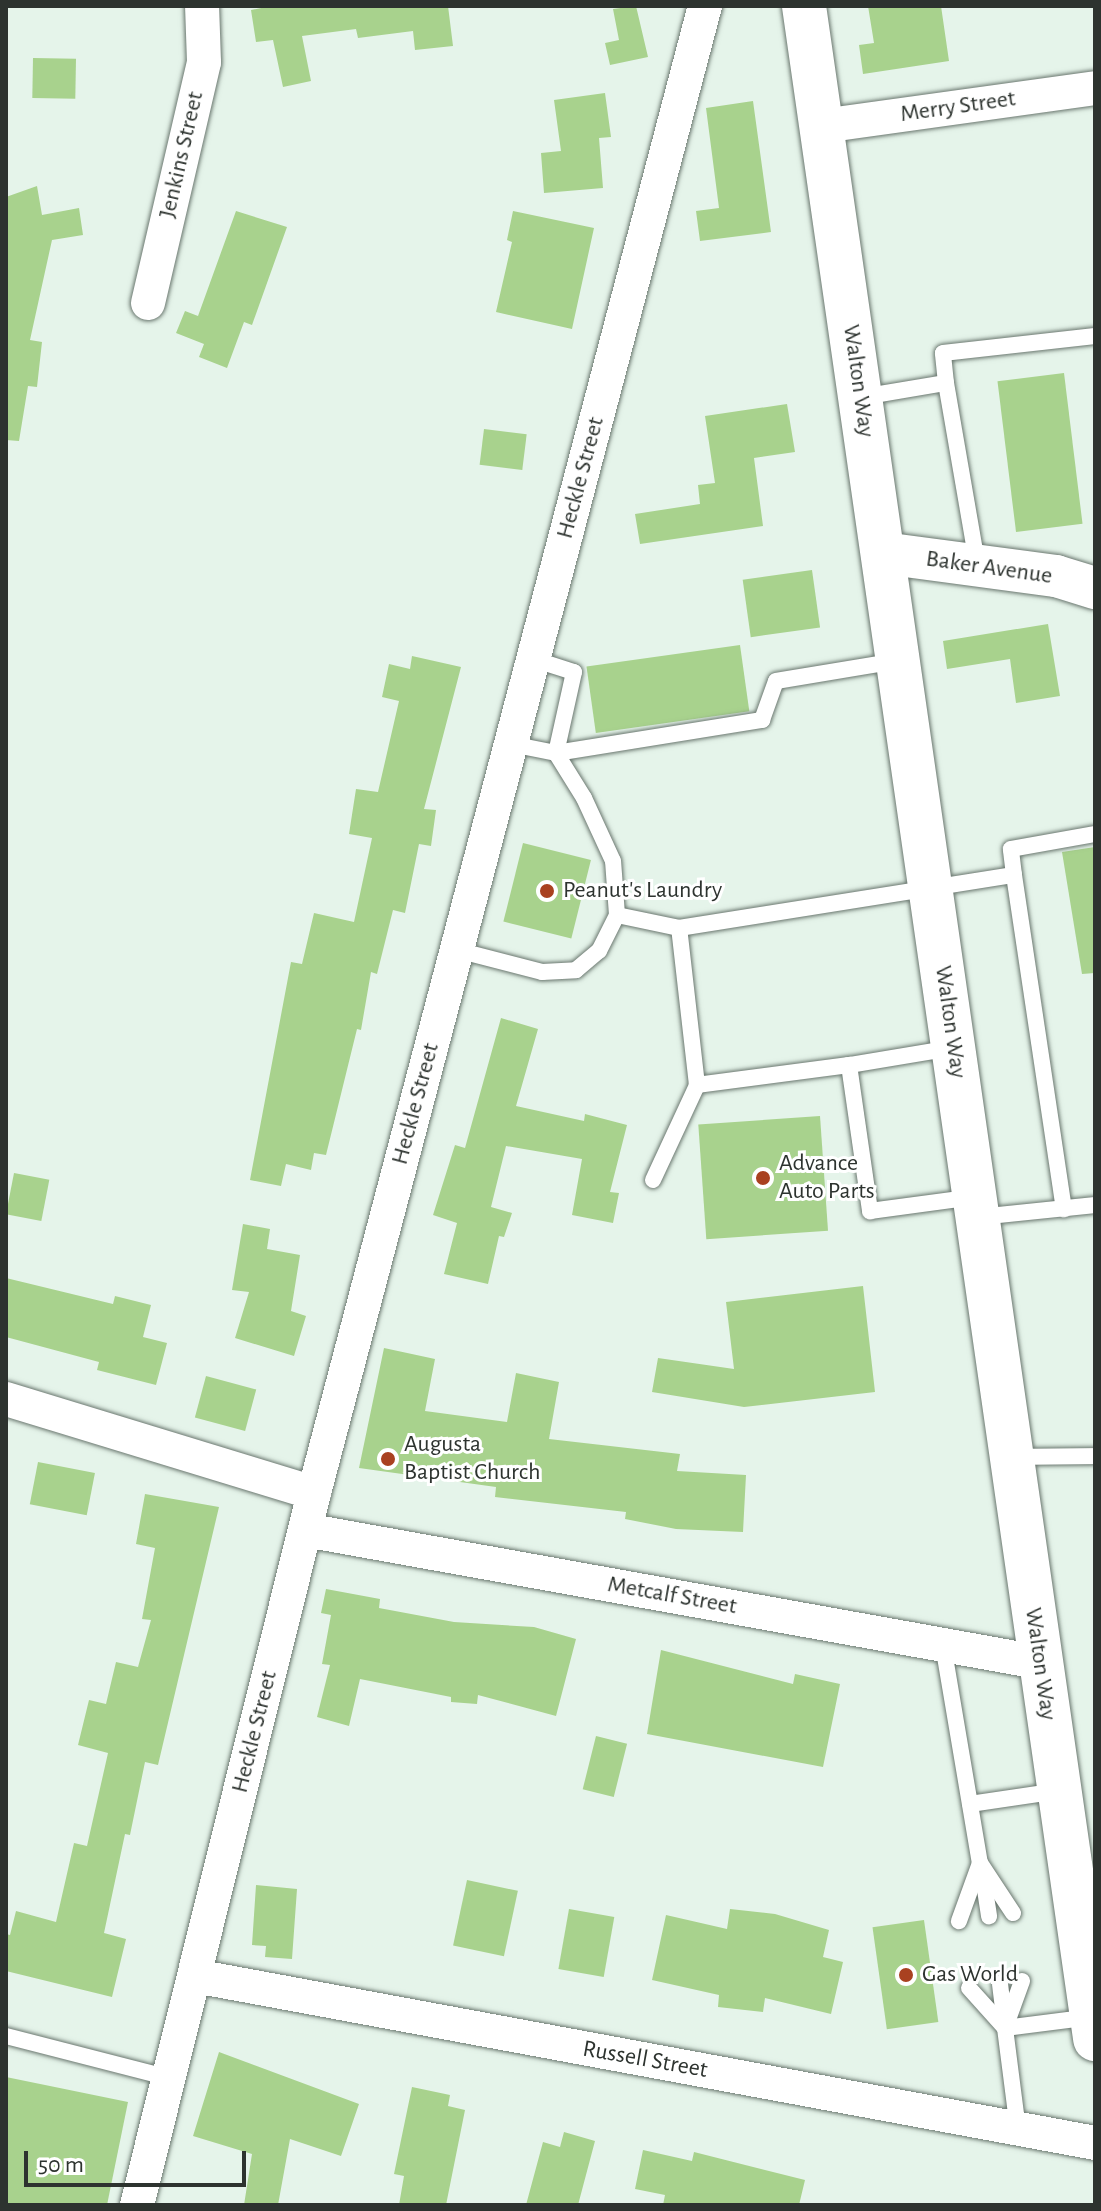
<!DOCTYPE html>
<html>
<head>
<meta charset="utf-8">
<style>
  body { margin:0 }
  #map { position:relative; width:1101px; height:2211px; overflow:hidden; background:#e5f4ea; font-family:"Alegreya Sans",sans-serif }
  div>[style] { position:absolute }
  .building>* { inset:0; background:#a8d28d; transform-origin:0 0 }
  .roads { filter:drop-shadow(0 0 2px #6a776f) drop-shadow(0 0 2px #6a776f) }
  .service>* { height:16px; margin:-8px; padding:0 8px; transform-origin:8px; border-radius:8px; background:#fff }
  .minor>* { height:34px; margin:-17px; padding:0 17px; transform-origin:17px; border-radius:17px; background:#fff }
  .tertiary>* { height:42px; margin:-21px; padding:0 21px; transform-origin:21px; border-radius:21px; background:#fff }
  .secondary>* { height:44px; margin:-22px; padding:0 22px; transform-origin:22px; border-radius:22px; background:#fff }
  .dots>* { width:22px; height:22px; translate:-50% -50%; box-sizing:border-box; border:4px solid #fff; border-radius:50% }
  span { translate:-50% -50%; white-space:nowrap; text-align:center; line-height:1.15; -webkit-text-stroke:6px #fff; paint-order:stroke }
  .street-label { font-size:24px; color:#2d332f }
  .poi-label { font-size:24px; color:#2d332f }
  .left { translate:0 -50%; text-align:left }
  .frame { position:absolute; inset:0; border:8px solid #2d332f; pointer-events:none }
  .scale { position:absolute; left:24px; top:2151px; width:222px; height:36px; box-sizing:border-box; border:4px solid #2d332f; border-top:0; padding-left:10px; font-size:24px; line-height:28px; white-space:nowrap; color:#2d332f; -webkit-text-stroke:6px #fff; paint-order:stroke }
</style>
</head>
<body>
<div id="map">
  <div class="building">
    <div style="clip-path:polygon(271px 6px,448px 6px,453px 46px,415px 50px,413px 31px,358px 38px,356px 29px,302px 36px,311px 81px,283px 87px,273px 40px,256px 42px,251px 10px)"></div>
    <div style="clip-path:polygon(636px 6px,648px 57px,610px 65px,605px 43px,619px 40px,613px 9px)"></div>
    <div style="clip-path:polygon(868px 6px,941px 6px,949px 61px,863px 74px,859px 45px,874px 43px)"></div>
    <div style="left:33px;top:58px;width:43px;height:40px;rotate:1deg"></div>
    <div style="clip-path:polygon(605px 93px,611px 137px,599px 138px,603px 188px,544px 193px,541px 153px,561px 151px,554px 100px)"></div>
    <div style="clip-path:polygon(753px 101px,771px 232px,700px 241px,696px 211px,719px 208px,706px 108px)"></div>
    <div style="clip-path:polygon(37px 186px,42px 215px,79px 208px,83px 235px,52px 240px,30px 340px,42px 342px,37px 387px,28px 386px,19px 441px,6px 440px,6px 197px)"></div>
    <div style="clip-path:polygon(236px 211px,287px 227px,252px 325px,244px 322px,227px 368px,199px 357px,204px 344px,176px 333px,185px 311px,198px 316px)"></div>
    <div style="clip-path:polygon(513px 211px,594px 228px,572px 329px,496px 312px,512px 242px,507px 240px)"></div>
    <div style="left:1064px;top:373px;width:152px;height:67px;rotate:83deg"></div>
    <div style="clip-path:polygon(787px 404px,795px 452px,754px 458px,763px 526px,640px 544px,635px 514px,700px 504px,698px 485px,715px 483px,705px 416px)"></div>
    <div style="left:484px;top:429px;width:43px;height:36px;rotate:7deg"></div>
    <div style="left:812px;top:570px;width:58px;height:70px;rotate:82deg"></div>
    <div style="clip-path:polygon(1048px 624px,1060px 696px,1016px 703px,1010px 659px,947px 669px,943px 641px)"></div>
    <div style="left:740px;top:645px;width:67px;height:155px;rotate:82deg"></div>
    <div style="clip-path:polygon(412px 656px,461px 667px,424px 809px,436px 810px,431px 846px,419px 844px,405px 913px,393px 910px,377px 974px,371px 972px,361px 1030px,357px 1029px,326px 1155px,314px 1153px,311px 1170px,286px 1164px,281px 1186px,250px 1180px,291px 962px,302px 964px,314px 913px,354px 922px,372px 838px,349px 834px,356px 789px,378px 792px,399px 701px,382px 697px,389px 664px,410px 669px)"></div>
    <div style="left:523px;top:843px;width:70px;height:81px;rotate:14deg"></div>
    <div style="clip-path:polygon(1095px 847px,1095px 973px,1082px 974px,1062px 852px)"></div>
    <div style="clip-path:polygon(501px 1018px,538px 1029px,516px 1106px,584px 1121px,585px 1114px,627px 1125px,610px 1192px,619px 1193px,613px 1223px,572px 1215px,582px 1159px,506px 1146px,491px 1207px,512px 1213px,504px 1237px,499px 1236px,488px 1284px,444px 1274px,457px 1223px,433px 1215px,455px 1145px,465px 1148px)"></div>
    <div style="left:820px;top:1116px;width:115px;height:122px;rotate:86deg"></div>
    <div style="left:14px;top:1173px;width:36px;height:42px;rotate:11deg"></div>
    <div style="clip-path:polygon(243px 1224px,270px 1229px,267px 1249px,300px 1255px,291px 1311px,306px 1316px,294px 1356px,235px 1338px,249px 1292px,232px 1290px)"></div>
    <div style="clip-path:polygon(6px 1278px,113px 1304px,115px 1296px,151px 1305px,143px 1337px,167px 1343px,156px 1385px,97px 1370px,99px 1362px,6px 1337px)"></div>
    <div style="clip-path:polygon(863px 1286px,875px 1392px,744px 1407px,652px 1392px,658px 1358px,734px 1369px,726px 1302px)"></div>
    <div style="clip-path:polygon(384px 1348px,435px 1359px,425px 1411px,507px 1422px,516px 1373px,559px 1382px,549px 1439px,680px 1454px,677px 1471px,746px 1475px,743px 1532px,676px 1529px,625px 1519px,626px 1512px,495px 1497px,496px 1487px,359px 1468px)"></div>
    <div style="left:206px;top:1376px;width:52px;height:43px;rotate:15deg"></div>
    <div style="left:38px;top:1462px;width:58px;height:43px;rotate:11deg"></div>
    <div style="clip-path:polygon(145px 1494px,219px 1507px,158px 1765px,145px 1762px,130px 1835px,125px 1834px,104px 1933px,126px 1939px,112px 1997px,6px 1971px,6px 1934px,10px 1935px,16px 1911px,56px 1922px,74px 1843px,87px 1846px,108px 1753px,78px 1745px,89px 1700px,106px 1704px,116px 1662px,138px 1667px,151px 1620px,142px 1619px,155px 1548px,136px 1544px)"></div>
    <div style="clip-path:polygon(326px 1589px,380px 1599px,379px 1608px,454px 1622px,534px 1627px,576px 1639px,556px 1716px,478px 1695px,477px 1704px,451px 1702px,451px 1697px,360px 1679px,349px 1726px,317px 1717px,330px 1665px,322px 1664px,331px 1615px,321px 1613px)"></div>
    <div style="clip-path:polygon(661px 1650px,793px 1684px,795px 1674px,840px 1684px,823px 1767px,647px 1734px)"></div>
    <div style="left:596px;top:1736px;width:32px;height:55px;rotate:14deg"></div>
    <div style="left:467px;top:1880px;width:52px;height:67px;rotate:12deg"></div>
    <div style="clip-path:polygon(256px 1885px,297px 1889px,292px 1959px,265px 1957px,266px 1946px,252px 1945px)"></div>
    <div style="left:569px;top:1909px;width:46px;height:61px;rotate:10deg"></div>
    <div style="clip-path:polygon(730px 1909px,775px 1914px,829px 1930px,823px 1957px,843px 1962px,831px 2014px,765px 1998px,763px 2012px,718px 2007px,719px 1995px,652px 1980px,666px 1915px,727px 1929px)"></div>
    <div style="left:924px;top:1920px;width:103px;height:52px;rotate:82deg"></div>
    <div style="clip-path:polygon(219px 2052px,359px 2104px,341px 2156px,290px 2139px,278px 2205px,244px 2205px,252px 2154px,193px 2136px)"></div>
    <div style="clip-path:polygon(6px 2077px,128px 2102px,107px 2205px,6px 2205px)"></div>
    <div style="clip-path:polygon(412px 2087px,450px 2095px,448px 2106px,465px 2110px,446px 2205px,399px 2205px,404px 2176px,394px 2174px)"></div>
    <div style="clip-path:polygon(564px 2132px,595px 2141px,578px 2205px,526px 2205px,543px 2142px,560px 2147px)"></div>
    <div style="clip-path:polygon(643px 2150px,692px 2161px,694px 2152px,805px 2180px,799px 2205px,663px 2205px,665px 2195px,635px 2189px)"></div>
  </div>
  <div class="roads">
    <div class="service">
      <div style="left:946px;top:383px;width:30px;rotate:-96deg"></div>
      <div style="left:943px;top:353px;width:153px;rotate:-6.4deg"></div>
      <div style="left:862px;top:397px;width:85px;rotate:-9.5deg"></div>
      <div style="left:946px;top:383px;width:183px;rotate:80.2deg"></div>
      <div style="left:533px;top:659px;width:43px;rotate:17.6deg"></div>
      <div style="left:574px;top:672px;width:83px;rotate:102.5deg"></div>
      <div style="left:556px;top:753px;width:209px;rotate:-9.1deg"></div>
      <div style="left:762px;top:720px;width:41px;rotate:-70.3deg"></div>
      <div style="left:776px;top:681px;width:123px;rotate:-9.4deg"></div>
      <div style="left:1014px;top:875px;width:338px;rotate:81.5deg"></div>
      <div style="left:617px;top:915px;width:63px;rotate:11.8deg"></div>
      <div style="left:679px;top:928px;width:339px;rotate:-9deg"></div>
      <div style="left:1014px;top:875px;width:26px;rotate:-97deg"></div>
      <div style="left:1011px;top:849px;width:85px;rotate:-10.1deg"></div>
      <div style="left:457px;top:950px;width:88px;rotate:14.5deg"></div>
      <div style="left:542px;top:972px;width:34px;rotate:-3deg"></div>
      <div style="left:576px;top:970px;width:30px;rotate:-40deg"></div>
      <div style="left:599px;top:951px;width:40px;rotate:-63.4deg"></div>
      <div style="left:617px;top:915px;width:54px;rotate:-94.2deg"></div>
      <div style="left:613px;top:861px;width:69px;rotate:-114.7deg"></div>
      <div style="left:584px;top:798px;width:53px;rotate:-121.9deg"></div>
      <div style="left:556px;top:753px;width:46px;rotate:-168.7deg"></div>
      <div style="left:952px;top:1048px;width:104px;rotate:170.6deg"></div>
      <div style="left:849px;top:1065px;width:148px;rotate:81.8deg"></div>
      <div style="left:870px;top:1211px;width:104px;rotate:-7.7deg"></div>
      <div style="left:697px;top:1085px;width:153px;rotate:-7.5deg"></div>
      <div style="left:653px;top:1180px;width:105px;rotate:-65.1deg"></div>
      <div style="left:697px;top:1085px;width:158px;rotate:-96.5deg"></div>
      <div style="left:979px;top:1217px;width:117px;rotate:-5.9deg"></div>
      <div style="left:1014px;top:1457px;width:81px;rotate:-0.7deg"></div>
      <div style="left:943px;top:1645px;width:221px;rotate:80.4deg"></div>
      <div style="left:980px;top:1863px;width:62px;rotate:109.9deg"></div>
      <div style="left:970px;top:1804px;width:89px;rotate:-8.4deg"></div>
      <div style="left:980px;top:1863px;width:60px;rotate:56.6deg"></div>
      <div style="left:982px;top:1870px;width:47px;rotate:81.3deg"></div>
      <div style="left:1000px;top:1984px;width:38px;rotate:83deg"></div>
      <div style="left:969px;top:1988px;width:54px;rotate:48deg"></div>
      <div style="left:1005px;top:2028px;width:102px;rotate:82.7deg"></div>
      <div style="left:1005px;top:2028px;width:87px;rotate:-7.3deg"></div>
      <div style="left:1005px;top:2028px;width:50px;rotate:-70.1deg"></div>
      <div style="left:6px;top:2036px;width:168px;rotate:14.4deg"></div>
    </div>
    <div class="minor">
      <div style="left:822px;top:126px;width:276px;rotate:-7.9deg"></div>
      <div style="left:148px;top:303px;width:247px;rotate:-76.9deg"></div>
      <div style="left:204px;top:62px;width:56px;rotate:-92deg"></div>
      <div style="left:6px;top:1399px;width:322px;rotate:17deg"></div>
      <div style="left:305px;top:1530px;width:745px;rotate:10.21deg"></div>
      <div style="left:195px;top:1976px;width:915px;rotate:10.51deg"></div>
      <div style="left:137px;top:2205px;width:734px;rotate:-76.04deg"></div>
      <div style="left:314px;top:1493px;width:1538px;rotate:-75.27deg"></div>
    </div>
    <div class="tertiary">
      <div style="left:883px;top:553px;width:175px;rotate:7.6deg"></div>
      <div style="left:1056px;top:576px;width:41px;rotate:17.1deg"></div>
    </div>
    <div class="secondary">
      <div style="left:804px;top:6px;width:2054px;rotate:81.85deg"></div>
    </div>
  </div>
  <div class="dots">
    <div style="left:547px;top:891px;background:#a94120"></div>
    <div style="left:763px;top:1178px;background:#a94120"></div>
    <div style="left:388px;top:1459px;background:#a94120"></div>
    <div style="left:906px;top:1975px;background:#a94120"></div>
  </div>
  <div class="street-label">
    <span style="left:958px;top:107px;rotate:-8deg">Merry Street</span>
    <span style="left:182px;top:155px;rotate:-77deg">Jenkins Street</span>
    <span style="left:858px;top:381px;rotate:82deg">Walton Way</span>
    <span style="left:581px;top:478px;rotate:-75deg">Heckle Street</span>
    <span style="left:989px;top:568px;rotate:8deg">Baker Avenue</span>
    <span style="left:950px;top:1022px;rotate:82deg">Walton Way</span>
    <span style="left:416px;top:1104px;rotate:-75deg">Heckle Street</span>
    <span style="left:672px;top:1596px;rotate:10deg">Metcalf Street</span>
    <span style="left:1040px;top:1664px;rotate:82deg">Walton Way</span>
    <span style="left:255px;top:1732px;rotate:-76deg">Heckle Street</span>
    <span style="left:645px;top:2060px;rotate:10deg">Russell Street</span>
  </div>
  <div class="poi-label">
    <span class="left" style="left:563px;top:891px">Peanut's Laundry</span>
    <span class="left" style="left:779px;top:1178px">Advance<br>Auto Parts</span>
    <span class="left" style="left:404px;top:1459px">Augusta<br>Baptist Church</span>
    <span class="left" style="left:922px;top:1975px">Gas World</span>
  </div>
  <div class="frame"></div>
  <div class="scale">50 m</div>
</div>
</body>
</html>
